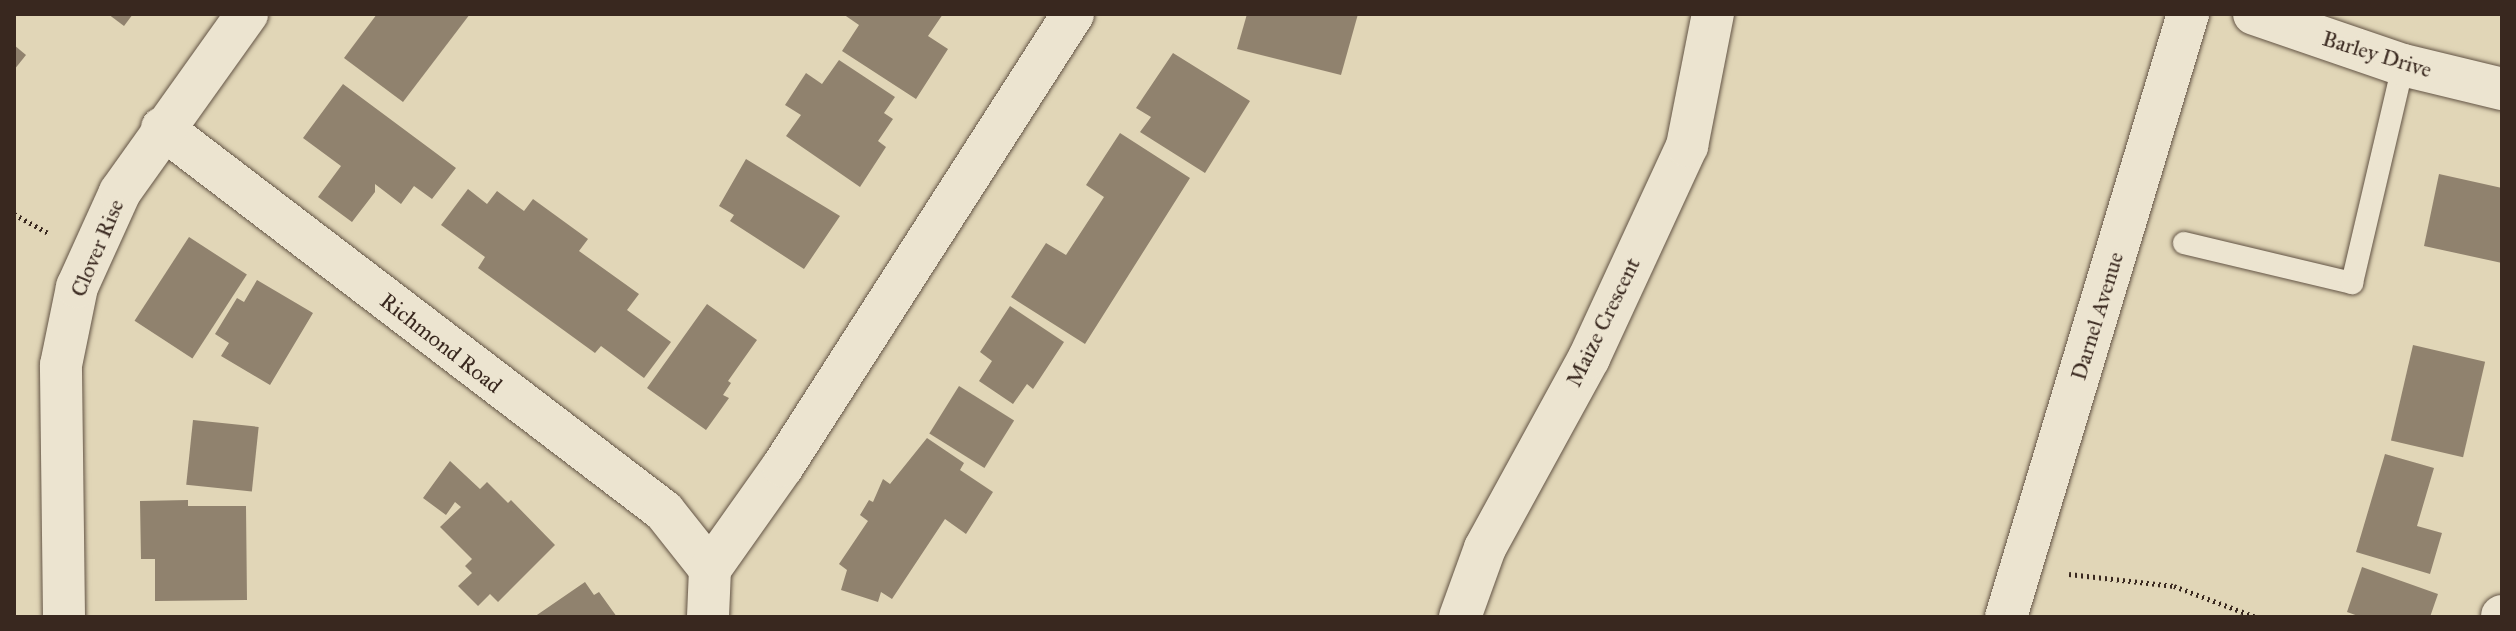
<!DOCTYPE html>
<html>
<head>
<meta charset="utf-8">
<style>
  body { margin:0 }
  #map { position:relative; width:2516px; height:631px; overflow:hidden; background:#e1d6b7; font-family:"IM FELL Great Primer",serif }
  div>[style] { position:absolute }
  .building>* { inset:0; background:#90826e; transform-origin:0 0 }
  .path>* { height:5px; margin-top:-2.5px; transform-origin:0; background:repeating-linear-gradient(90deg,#39281f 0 2px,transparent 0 6px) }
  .roads { filter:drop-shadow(0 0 2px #635445) drop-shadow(0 0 2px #635445) }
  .service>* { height:22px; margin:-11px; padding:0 11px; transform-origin:11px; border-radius:11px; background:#ece4d0 }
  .minor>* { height:42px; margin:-21px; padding:0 21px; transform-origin:21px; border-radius:21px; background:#ece4d0 }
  span { translate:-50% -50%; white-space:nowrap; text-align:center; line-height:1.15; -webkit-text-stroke:6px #ece4d0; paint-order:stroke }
  .street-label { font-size:22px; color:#39281f }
  .frame { position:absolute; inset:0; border:16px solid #39281f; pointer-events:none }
</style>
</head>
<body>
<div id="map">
  <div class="building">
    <div style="clip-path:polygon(108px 14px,133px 14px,124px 26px)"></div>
    <div style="clip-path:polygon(377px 14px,470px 14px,403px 102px,344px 58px)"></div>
    <div style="clip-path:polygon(843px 14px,943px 14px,928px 36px,948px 49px,916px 99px,842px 51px,859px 25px)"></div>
    <div style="clip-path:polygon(1247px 14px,1358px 14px,1341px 75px,1237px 49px)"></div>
    <div style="clip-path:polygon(14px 45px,26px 55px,14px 70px)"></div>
    <div style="clip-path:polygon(1173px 53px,1250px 101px,1205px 173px,1140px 132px,1151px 117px,1136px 108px)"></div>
    <div style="clip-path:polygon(839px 60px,895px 97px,884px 113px,893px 119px,878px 141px,886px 147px,860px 187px,786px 136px,801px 115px,785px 105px,806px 73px,822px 84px)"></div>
    <div style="clip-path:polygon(343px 84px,456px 168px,432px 199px,414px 186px,401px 204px,375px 184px,375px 192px,352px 222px,318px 197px,341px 166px,303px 138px)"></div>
    <div style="clip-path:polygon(1120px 133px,1190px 178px,1085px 344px,1011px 297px,1046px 243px,1066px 255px,1104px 197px,1086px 185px)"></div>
    <div style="clip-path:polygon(746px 159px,840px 216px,804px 269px,730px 221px,734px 215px,719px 206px)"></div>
    <div style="clip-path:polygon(2439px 174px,2502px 188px,2502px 263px,2424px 246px)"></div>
    <div style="clip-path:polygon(468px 189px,487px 204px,497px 191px,524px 211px,533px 199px,588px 239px,579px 251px,639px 294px,627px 310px,671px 342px,644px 378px,601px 346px,595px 353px,478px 268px,485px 257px,441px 225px)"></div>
    <div style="left:189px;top:237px;width:69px;height:100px;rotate:33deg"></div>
    <div style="clip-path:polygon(257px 280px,313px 313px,270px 385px,221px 356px,229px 343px,215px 334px,237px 298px,244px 302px)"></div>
    <div style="clip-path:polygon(707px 304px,757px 340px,728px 381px,731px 383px,723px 395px,729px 398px,706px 430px,647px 388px)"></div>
    <div style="clip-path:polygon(1010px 306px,1064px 342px,1033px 389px,1027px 384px,1013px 404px,979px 381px,992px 361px,980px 352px)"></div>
    <div style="left:2413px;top:345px;width:74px;height:98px;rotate:13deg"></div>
    <div style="left:959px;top:386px;width:65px;height:56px;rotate:32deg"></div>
    <div style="left:193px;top:420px;width:66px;height:65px;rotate:6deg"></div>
    <div style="clip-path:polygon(927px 438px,964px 463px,960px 470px,993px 492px,966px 534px,945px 519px,892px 599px,881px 592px,878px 602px,841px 590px,847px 570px,839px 564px,868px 521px,860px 515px,869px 500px,873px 502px,883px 479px,890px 484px)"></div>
    <div style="clip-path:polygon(2385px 454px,2434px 468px,2417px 526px,2442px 533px,2430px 574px,2356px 552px)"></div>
    <div style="clip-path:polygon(450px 461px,480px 489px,487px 482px,508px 503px,511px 500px,555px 545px,498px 602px,490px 594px,478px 606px,458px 586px,472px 573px,465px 566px,472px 559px,440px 527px,461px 507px,455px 502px,446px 515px,423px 498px)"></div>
    <div style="clip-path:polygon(188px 500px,188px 506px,246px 506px,247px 600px,155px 601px,155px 559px,141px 559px,140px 501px)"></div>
    <div style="clip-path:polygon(2362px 567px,2438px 594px,2430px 617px,2361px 617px,2347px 612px)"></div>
    <div style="clip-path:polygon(585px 582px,594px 595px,599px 592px,617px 617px,534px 617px)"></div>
  </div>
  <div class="path">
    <div style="left:14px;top:214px;width:41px;rotate:29.1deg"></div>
    <div style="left:2069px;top:574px;width:106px;rotate:6.5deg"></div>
    <div style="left:2174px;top:586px;width:88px;rotate:20.7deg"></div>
  </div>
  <div class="roads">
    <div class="service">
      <div style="left:2184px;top:243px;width:173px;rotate:13.4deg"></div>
      <div style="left:2352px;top:283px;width:224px;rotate:-76.8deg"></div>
    </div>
    <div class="minor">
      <div style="left:2254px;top:14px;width:157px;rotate:18.9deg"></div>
      <div style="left:2403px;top:65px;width:102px;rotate:13.6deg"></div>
      <div style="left:162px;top:128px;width:631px;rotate:37.34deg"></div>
      <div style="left:664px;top:511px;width:74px;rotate:51.6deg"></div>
      <div style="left:710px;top:569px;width:48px;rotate:92.4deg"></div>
      <div style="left:710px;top:569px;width:126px;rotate:-54.7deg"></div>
      <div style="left:783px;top:466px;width:537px;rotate:-57.32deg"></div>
      <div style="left:64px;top:617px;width:252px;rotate:-90.7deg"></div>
      <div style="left:61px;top:365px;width:80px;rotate:-78.4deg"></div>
      <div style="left:77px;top:287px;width:104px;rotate:-65.6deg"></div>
      <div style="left:120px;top:192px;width:219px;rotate:-54.5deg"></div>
      <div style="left:1460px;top:617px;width:73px;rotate:-70.1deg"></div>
      <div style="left:1485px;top:548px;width:217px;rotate:-61.3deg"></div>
      <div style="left:1589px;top:358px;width:234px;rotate:-65.2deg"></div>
      <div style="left:1687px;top:146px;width:135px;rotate:-78.9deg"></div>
      <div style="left:2006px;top:617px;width:630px;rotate:-73.2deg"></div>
      <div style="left:2502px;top:617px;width:1px;rotate:-90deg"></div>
    </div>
  </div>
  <div class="street-label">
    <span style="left:2377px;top:54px;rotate:17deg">Barley Drive</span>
    <span style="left:97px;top:248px;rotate:-67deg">Clover Rise</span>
    <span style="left:2097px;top:316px;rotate:-73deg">Darnel Avenue</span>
    <span style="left:1603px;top:322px;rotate:-64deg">Maize Crescent</span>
    <span style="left:441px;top:343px;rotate:38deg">Richmond Road</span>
  </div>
  <div class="frame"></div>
</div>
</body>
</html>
